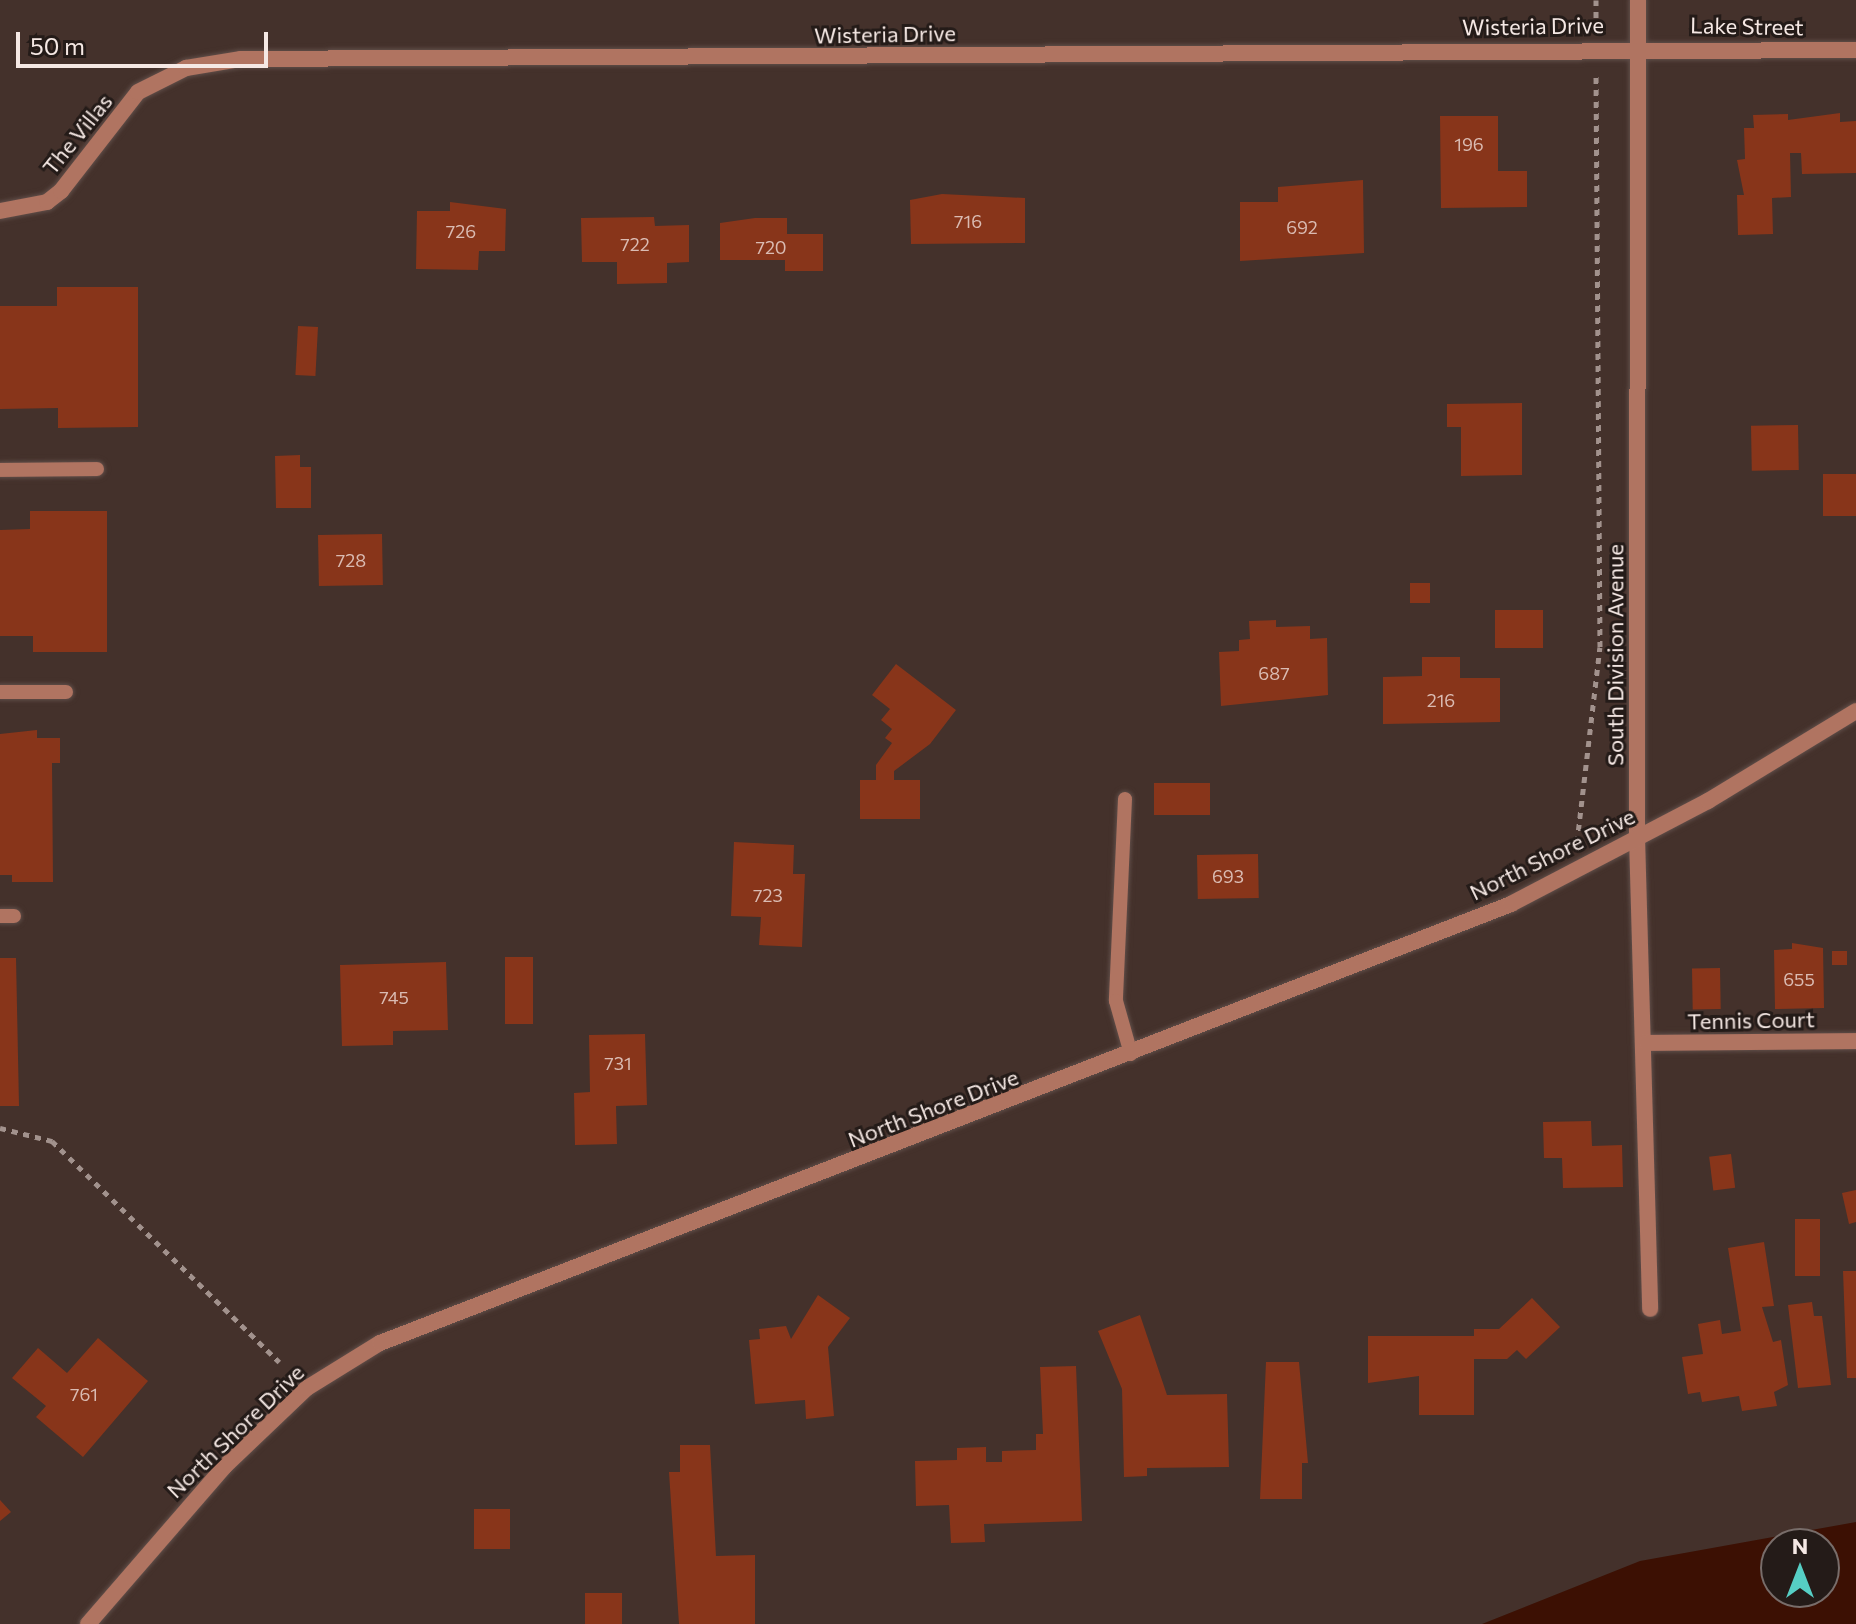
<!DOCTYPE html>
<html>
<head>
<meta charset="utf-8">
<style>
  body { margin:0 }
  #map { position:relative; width:1856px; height:1624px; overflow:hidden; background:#44312b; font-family:Commissioner,sans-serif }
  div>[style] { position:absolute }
  .water>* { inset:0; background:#3c1003 }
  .building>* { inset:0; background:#88351a; transform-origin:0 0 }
  .path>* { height:5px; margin-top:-2.5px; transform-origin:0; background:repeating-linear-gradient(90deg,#a2928d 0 6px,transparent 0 12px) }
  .roads { filter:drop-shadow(0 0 2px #604e49) drop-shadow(0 0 2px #604e49) }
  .lane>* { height:14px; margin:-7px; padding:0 7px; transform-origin:7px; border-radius:7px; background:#b07461 }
  .street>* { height:16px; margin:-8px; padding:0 8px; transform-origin:8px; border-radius:8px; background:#b07461 }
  span { translate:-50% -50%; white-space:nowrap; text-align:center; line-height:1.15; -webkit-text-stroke:6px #241b18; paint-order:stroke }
  .number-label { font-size:18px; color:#dabbb2 }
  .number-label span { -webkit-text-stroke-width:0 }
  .street-label { font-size:22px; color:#f5e8e4 }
  .north { position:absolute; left:1760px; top:1528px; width:80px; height:80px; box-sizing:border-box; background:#241b18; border:2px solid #786d6a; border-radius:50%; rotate:0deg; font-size:22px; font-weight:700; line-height:32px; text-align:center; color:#f5e8e4 }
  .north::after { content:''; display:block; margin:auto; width:28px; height:36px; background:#56cec4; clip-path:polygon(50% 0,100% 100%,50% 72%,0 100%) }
  .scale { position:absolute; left:16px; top:32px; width:252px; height:36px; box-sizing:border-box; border:4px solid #f5e8e4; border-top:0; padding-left:10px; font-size:24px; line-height:28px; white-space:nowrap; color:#f5e8e4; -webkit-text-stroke:6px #241b18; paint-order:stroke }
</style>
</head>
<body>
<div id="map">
  <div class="water">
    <div style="clip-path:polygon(evenodd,1856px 1522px,1856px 1624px,1482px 1624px,1640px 1561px,1856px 1522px,1776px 1544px,1824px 1544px,1824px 1592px,1776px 1592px,1776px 1544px)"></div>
  </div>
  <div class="building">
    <div style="clip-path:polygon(1840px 113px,1840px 122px,1856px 121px,1856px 173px,1802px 174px,1801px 153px,1790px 153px,1791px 197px,1772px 198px,1773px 234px,1738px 235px,1737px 195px,1744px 195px,1737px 160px,1745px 159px,1744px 128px,1754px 128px,1753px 115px,1788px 114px,1788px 120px)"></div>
    <div style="clip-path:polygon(1440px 116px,1498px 116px,1498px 171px,1527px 171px,1527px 207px,1441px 208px)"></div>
    <div style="clip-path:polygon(1363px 180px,1364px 253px,1240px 261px,1240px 202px,1278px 202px,1278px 187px)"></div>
    <div style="clip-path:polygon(942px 194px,1025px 198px,1025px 243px,911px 244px,910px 200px)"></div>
    <div style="clip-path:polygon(450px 202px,506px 209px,505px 251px,479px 251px,478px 270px,416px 269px,417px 211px,450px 211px)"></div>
    <div style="clip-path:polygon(654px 217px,655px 226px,689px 225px,689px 262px,667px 263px,667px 283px,617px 284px,617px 262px,582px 262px,581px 218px)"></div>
    <div style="clip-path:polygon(755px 218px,787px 218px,787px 234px,823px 234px,823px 271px,785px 271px,785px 260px,720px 260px,720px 223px)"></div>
    <div style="clip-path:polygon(57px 287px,138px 287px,138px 427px,58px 428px,58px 408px,0 409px,0 306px,57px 306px)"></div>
    <div style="left:298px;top:326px;width:20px;height:49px;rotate:3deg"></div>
    <div style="clip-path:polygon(1522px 403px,1522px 475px,1461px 476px,1461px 427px,1447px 427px,1447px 404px)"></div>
    <div style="left:1798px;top:425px;width:45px;height:47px;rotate:89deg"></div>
    <div style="clip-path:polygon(300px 455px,300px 467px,311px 467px,311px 508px,276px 508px,275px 456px)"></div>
    <div style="left:1856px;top:474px;width:42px;height:33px;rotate:90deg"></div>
    <div style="clip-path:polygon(30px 511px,107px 511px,107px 652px,33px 652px,33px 636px,0 636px,0 530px,30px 529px)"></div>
    <div style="left:382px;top:534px;width:51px;height:64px;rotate:89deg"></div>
    <div style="left:1410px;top:583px;width:20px;height:20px"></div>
    <div style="left:1495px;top:610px;width:48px;height:38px"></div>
    <div style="clip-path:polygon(1276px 620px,1276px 627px,1310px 626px,1310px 639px,1327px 638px,1328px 695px,1221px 706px,1219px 652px,1239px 651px,1239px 640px,1250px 639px,1249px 621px)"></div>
    <div style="clip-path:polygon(1422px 657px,1460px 657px,1460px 678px,1500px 678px,1500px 722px,1383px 724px,1383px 677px,1422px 676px)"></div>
    <div style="clip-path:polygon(896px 664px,956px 710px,930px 744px,894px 771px,894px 780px,920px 780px,920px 819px,860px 819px,860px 780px,876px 780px,876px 765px,892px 743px,885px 738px,892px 729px,881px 720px,890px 709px,872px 695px)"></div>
    <div style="clip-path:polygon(37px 730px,37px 738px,60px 738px,60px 763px,52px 763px,53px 882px,12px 882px,12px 875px,0 875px,0 734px)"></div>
    <div style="left:1154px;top:783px;width:56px;height:32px"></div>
    <div style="clip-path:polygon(734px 842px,794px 845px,793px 874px,805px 874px,802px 947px,759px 945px,761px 917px,731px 916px)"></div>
    <div style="left:1258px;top:854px;width:44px;height:61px;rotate:89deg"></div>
    <div style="clip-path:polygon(1792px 943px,1823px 948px,1824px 1008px,1775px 1009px,1774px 950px,1792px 949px)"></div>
    <div style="left:1832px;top:951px;width:15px;height:14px"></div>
    <div style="left:505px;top:957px;width:28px;height:67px"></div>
    <div style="clip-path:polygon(0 958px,16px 958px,19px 1106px,0 1106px)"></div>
    <div style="clip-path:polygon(446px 962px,448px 1030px,393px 1031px,393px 1045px,342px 1046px,340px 965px)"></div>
    <div style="left:1720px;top:968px;width:41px;height:28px;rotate:89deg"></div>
    <div style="clip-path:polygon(645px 1034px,647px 1105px,616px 1106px,617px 1144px,575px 1145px,574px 1093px,590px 1092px,589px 1035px)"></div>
    <div style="clip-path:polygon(1591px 1121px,1592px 1146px,1622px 1145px,1623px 1187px,1563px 1188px,1562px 1158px,1544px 1158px,1543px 1122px)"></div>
    <div style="left:1731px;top:1154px;width:34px;height:22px;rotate:83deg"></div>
    <div style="clip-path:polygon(1856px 1190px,1856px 1222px,1849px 1224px,1842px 1193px)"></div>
    <div style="left:1795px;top:1219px;width:25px;height:57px"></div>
    <div style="clip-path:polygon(1764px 1242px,1774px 1306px,1762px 1307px,1773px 1342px,1781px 1340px,1788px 1385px,1774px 1392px,1777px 1406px,1742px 1411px,1739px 1396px,1702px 1402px,1700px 1392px,1688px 1394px,1682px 1357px,1703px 1354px,1698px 1324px,1720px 1320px,1722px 1334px,1741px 1331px,1728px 1248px)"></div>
    <div style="clip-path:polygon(1843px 1271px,1856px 1271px,1856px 1378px,1847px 1378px)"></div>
    <div style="clip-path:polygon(818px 1295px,850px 1318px,828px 1347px,834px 1416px,806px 1419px,805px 1400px,755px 1404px,749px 1340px,760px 1339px,759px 1329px,786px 1326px,791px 1339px)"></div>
    <div style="clip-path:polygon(1532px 1298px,1560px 1327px,1526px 1359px,1517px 1350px,1507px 1359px,1474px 1359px,1474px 1415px,1419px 1415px,1419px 1376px,1368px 1383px,1368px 1336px,1474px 1336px,1474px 1329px,1499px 1329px)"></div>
    <div style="clip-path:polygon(1812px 1302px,1814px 1316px,1822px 1316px,1831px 1385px,1798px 1388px,1788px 1305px)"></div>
    <div style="clip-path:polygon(1140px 1315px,1167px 1395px,1227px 1394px,1229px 1467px,1147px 1468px,1147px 1476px,1124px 1477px,1122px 1389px,1098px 1331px)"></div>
    <div style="clip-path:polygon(98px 1338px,148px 1381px,83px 1457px,36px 1417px,46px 1406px,12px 1378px,38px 1348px,67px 1373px)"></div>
    <div style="clip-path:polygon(1266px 1362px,1299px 1362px,1308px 1463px,1302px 1463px,1302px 1499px,1260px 1499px)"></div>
    <div style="clip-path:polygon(1076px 1366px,1082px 1521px,984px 1524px,985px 1542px,951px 1543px,949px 1505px,916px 1506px,915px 1461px,957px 1460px,957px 1448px,986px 1447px,986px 1462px,1002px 1462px,1002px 1451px,1036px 1450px,1036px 1434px,1043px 1434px,1040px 1367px)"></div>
    <div style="clip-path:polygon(680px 1445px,710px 1445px,716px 1556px,755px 1555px,755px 1624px,679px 1624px,669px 1472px,680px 1472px)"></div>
    <div style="clip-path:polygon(0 1500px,11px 1512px,0 1521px)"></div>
    <div style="left:474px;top:1509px;width:36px;height:40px"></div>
    <div style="left:585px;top:1593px;width:37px;height:31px"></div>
  </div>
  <div class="path">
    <div style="left:1596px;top:0;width:27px;rotate:90deg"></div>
    <div style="left:1577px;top:842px;width:196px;rotate:-83.3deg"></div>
    <div style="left:1600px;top:647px;width:574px;rotate:-90.4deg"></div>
    <div style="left:0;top:1128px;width:54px;rotate:14deg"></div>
    <div style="left:52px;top:1141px;width:317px;rotate:44.2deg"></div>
  </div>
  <div class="roads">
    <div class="lane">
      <div style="left:0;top:470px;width:97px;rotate:-0.6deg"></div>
      <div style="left:0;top:692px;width:66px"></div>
      <div style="left:1125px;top:799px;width:202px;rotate:92.6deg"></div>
      <div style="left:1116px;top:1001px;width:55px;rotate:74.2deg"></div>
      <div style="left:0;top:916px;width:14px"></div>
    </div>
    <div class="street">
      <div style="left:1638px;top:0;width:837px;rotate:90.07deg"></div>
      <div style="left:1637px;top:837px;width:472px;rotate:88.4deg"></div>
      <div style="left:0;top:211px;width:48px;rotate:-10.8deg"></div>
      <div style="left:47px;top:202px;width:18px;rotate:-38deg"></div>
      <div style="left:61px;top:191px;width:125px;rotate:-52.1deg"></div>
      <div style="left:138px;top:92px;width:54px;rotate:-26.6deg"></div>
      <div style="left:186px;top:68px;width:56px;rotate:-9.3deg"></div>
      <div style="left:241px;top:59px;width:1615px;rotate:-0.32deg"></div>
      <div style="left:1647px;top:1043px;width:209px;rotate:-0.5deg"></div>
      <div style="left:88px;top:1624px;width:209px;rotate:-49.1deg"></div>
      <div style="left:225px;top:1466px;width:113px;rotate:-43.6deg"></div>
      <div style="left:307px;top:1388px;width:86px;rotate:-31.7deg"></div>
      <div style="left:380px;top:1343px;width:1213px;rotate:-21.21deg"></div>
      <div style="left:1511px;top:904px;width:222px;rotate:-27.6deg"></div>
      <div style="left:1708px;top:801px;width:173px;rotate:-31.3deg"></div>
    </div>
  </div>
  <div class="number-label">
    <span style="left:1469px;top:144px">196</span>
    <span style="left:968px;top:221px">716</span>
    <span style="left:1302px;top:227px">692</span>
    <span style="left:461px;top:231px">726</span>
    <span style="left:635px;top:244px">722</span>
    <span style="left:771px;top:247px">720</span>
    <span style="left:351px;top:560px">728</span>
    <span style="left:1274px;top:673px">687</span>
    <span style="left:1441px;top:700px">216</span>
    <span style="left:1228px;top:876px">693</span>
    <span style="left:768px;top:895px">723</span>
    <span style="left:1799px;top:979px">655</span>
    <span style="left:394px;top:997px">745</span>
    <span style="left:618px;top:1063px">731</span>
    <span style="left:84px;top:1394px">761</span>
  </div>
  <div class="street-label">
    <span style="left:1533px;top:26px;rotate:-1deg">Wisteria Drive</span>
    <span style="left:1747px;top:26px;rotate:1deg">Lake Street</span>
    <span style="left:885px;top:34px;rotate:-1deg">Wisteria Drive</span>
    <span style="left:77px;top:134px;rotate:-51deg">The Villas</span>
    <span style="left:1615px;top:655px;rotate:-90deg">South Division Avenue</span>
    <span style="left:1552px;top:854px;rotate:-26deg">North Shore Drive</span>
    <span style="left:1751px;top:1020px;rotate:-1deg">Tennis Court</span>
    <span style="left:933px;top:1108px;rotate:-21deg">North Shore Drive</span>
    <span style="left:235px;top:1431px;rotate:-44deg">North Shore Drive</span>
  </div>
  <div class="north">N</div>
  <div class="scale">50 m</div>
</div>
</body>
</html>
